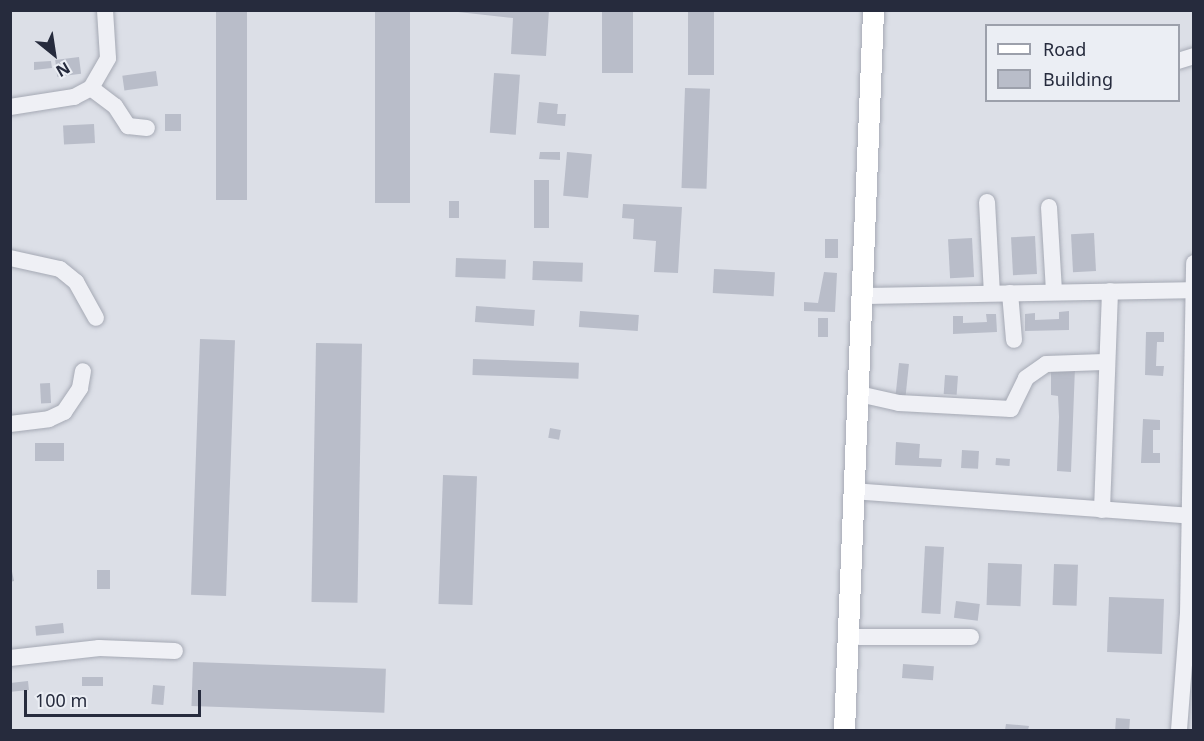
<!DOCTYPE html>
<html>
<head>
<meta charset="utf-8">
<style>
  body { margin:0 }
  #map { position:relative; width:1204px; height:741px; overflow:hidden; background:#dcdfe7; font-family:"Noto Sans",sans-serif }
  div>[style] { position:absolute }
  .building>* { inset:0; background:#b9bdc9; transform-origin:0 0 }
  .roads { filter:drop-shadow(0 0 2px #a5a9b4) drop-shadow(0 0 2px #a5a9b4) }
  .minor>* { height:16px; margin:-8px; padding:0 8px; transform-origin:8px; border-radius:8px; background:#eff0f5 }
  .major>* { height:21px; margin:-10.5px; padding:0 10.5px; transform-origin:10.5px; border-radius:10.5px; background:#fff }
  span { translate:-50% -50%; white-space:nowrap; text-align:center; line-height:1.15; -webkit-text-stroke:4.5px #ebeef4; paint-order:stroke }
  .frame { position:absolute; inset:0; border:12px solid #262b3d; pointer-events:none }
  .legend { position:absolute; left:985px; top:24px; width:195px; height:78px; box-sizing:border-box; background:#ebeef4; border:2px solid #9ca0ab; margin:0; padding:8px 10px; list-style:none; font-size:18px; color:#262b3d }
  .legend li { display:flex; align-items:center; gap:12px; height:30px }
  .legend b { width:30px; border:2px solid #9ca0ab }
  .north { position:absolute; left:24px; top:24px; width:60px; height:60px; -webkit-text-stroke:4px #ebeef4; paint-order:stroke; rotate:150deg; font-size:16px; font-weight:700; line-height:24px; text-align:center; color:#262b3d }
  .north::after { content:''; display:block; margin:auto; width:21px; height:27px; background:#262b3d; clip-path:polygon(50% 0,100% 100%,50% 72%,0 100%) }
  .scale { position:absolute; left:24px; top:690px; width:177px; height:27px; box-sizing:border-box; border:3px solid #262b3d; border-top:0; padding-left:8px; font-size:18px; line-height:21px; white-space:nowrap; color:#262b3d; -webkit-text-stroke:4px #ebeef4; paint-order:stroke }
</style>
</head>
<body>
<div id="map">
  <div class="building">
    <div style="left:216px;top:10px;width:31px;height:190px"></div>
    <div style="left:375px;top:10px;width:35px;height:193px"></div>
    <div style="clip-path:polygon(440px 10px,549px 10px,546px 56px,511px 54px,513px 18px)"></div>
    <div style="left:602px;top:10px;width:31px;height:63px"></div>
    <div style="left:688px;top:10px;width:26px;height:65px"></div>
    <div style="left:79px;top:57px;width:17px;height:24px;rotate:83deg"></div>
    <div style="clip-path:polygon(51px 61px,52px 68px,34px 70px,34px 62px)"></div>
    <div style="left:156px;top:71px;width:15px;height:34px;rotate:82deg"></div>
    <div style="left:494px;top:73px;width:26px;height:60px;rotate:4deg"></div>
    <div style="left:685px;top:88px;width:25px;height:100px;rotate:2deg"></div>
    <div style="clip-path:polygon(539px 102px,558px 104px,557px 114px,566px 114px,565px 126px,537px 123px)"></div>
    <div style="left:165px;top:114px;width:16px;height:17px"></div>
    <div style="left:94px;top:124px;width:19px;height:31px;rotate:87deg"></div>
    <div style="clip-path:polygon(540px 152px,560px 152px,560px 160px,539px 159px)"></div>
    <div style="left:567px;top:152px;width:25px;height:44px;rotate:5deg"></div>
    <div style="left:534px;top:180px;width:15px;height:48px"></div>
    <div style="left:449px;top:201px;width:10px;height:17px"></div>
    <div style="clip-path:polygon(623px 204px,682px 207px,678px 273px,654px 272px,656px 241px,633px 239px,634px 219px,622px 218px)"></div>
    <div style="left:1094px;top:233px;width:38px;height:23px;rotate:87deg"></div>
    <div style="left:1035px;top:236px;width:38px;height:24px;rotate:87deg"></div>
    <div style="left:972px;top:238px;width:39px;height:24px;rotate:87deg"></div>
    <div style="left:825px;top:239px;width:13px;height:19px"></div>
    <div style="left:456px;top:258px;width:50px;height:19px;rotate:2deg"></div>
    <div style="left:533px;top:261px;width:50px;height:19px;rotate:2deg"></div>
    <div style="left:714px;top:269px;width:61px;height:24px;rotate:3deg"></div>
    <div style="clip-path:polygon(824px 272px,837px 273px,835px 312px,804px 311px,804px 302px,818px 303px)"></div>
    <div style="left:476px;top:306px;width:59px;height:16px;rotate:4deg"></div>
    <div style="left:580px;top:311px;width:59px;height:16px;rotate:4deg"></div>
    <div style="clip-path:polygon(1069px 311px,1069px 330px,1025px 331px,1025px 314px,1035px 313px,1035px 320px,1059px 319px,1059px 312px)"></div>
    <div style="clip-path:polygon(986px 314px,996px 314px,997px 332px,953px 334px,953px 316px,963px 316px,963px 323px,987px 322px)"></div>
    <div style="left:818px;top:318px;width:10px;height:19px"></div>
    <div style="clip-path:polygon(1146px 332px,1164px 332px,1164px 342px,1157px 342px,1156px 366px,1164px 366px,1163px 376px,1145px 375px)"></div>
    <div style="left:200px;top:339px;width:35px;height:256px;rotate:2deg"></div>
    <div style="left:316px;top:343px;width:46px;height:259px;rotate:1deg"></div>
    <div style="left:473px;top:359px;width:106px;height:16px;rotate:2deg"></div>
    <div style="left:899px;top:363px;width:10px;height:32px;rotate:6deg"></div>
    <div style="clip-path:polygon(1051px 367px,1075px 367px,1071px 472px,1057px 471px,1059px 417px,1058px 396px,1051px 395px)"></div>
    <div style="left:945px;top:375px;width:13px;height:19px;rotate:4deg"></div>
    <div style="left:50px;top:383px;width:20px;height:10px;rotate:87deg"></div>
    <div style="clip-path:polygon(1143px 419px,1160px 420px,1160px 430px,1153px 430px,1153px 453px,1160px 453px,1160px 463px,1141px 463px)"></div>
    <div style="left:550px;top:428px;width:11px;height:10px;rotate:10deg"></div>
    <div style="clip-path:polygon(896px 442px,920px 444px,919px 458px,942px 459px,941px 467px,895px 465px)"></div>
    <div style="left:35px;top:443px;width:29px;height:18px"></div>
    <div style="left:962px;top:450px;width:17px;height:18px;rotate:3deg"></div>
    <div style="left:996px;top:458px;width:14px;height:7px;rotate:4deg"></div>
    <div style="left:443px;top:475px;width:34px;height:129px;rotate:2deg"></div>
    <div style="left:925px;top:546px;width:19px;height:67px;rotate:3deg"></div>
    <div style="clip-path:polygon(10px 562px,14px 581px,10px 582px)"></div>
    <div style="left:988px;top:563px;width:34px;height:42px;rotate:2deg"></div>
    <div style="left:1054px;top:564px;width:24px;height:41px;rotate:2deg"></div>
    <div style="left:97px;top:570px;width:13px;height:19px"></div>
    <div style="left:1109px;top:597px;width:55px;height:55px;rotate:2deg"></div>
    <div style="left:956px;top:601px;width:24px;height:17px;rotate:7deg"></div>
    <div style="left:63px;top:623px;width:10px;height:28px;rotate:84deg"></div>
    <div style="left:193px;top:662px;width:193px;height:44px;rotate:2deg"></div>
    <div style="left:903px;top:664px;width:31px;height:14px;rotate:4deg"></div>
    <div style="left:103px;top:677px;width:9px;height:21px;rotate:90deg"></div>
    <div style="left:28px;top:681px;width:9px;height:18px;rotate:84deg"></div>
    <div style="left:153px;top:685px;width:12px;height:19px;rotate:5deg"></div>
    <div style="left:1116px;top:718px;width:14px;height:12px;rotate:4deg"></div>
    <div style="clip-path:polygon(1006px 724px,1029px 726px,1028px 730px,1005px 730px)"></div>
  </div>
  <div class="roads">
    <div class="minor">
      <div style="left:1178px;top:61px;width:17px;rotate:-17deg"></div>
      <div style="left:91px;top:88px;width:30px;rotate:37deg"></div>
      <div style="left:115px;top:106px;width:24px;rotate:57deg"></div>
      <div style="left:128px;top:126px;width:19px;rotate:6deg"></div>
      <div style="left:10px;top:107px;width:65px;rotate:-8.9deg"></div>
      <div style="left:74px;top:97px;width:19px;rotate:-28deg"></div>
      <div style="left:91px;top:88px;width:34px;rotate:-60deg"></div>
      <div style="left:108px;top:58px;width:48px;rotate:-93.6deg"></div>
      <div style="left:987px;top:202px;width:91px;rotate:86.9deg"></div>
      <div style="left:1049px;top:207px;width:84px;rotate:86.6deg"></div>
      <div style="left:10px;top:258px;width:51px;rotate:12.4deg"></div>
      <div style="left:60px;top:269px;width:21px;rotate:39deg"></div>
      <div style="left:76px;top:282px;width:41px;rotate:60.9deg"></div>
      <div style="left:1010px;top:293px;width:47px;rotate:85.1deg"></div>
      <div style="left:860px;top:296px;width:334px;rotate:-1deg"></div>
      <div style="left:859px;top:394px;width:41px;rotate:12.7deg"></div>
      <div style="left:899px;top:403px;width:112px;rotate:3.1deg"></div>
      <div style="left:1011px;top:409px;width:34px;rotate:-64deg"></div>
      <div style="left:1026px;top:378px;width:24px;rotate:-35deg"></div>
      <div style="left:1046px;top:364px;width:58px;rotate:-2deg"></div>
      <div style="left:10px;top:424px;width:39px;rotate:-7deg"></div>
      <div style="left:49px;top:419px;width:17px;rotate:-25deg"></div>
      <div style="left:64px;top:412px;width:29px;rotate:-56deg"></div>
      <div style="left:80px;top:388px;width:17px;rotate:-80deg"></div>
      <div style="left:853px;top:491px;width:342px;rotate:4.2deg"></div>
      <div style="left:1102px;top:510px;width:219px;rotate:-87.9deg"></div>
      <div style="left:846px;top:637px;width:125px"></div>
      <div style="left:10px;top:658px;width:90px;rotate:-6.4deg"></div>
      <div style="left:99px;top:648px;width:76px;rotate:2.3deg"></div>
      <div style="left:1179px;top:730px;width:117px;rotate:-85.6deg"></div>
      <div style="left:1188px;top:613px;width:350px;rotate:-89deg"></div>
    </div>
    <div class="major">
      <div style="left:844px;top:730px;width:721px;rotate:-87.69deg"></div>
    </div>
  </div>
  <div class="frame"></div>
  <ul class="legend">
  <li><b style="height:8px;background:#fff"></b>Road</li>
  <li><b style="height:16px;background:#b9bdc9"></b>Building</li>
  </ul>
  <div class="north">N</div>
  <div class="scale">100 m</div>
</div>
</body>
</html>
